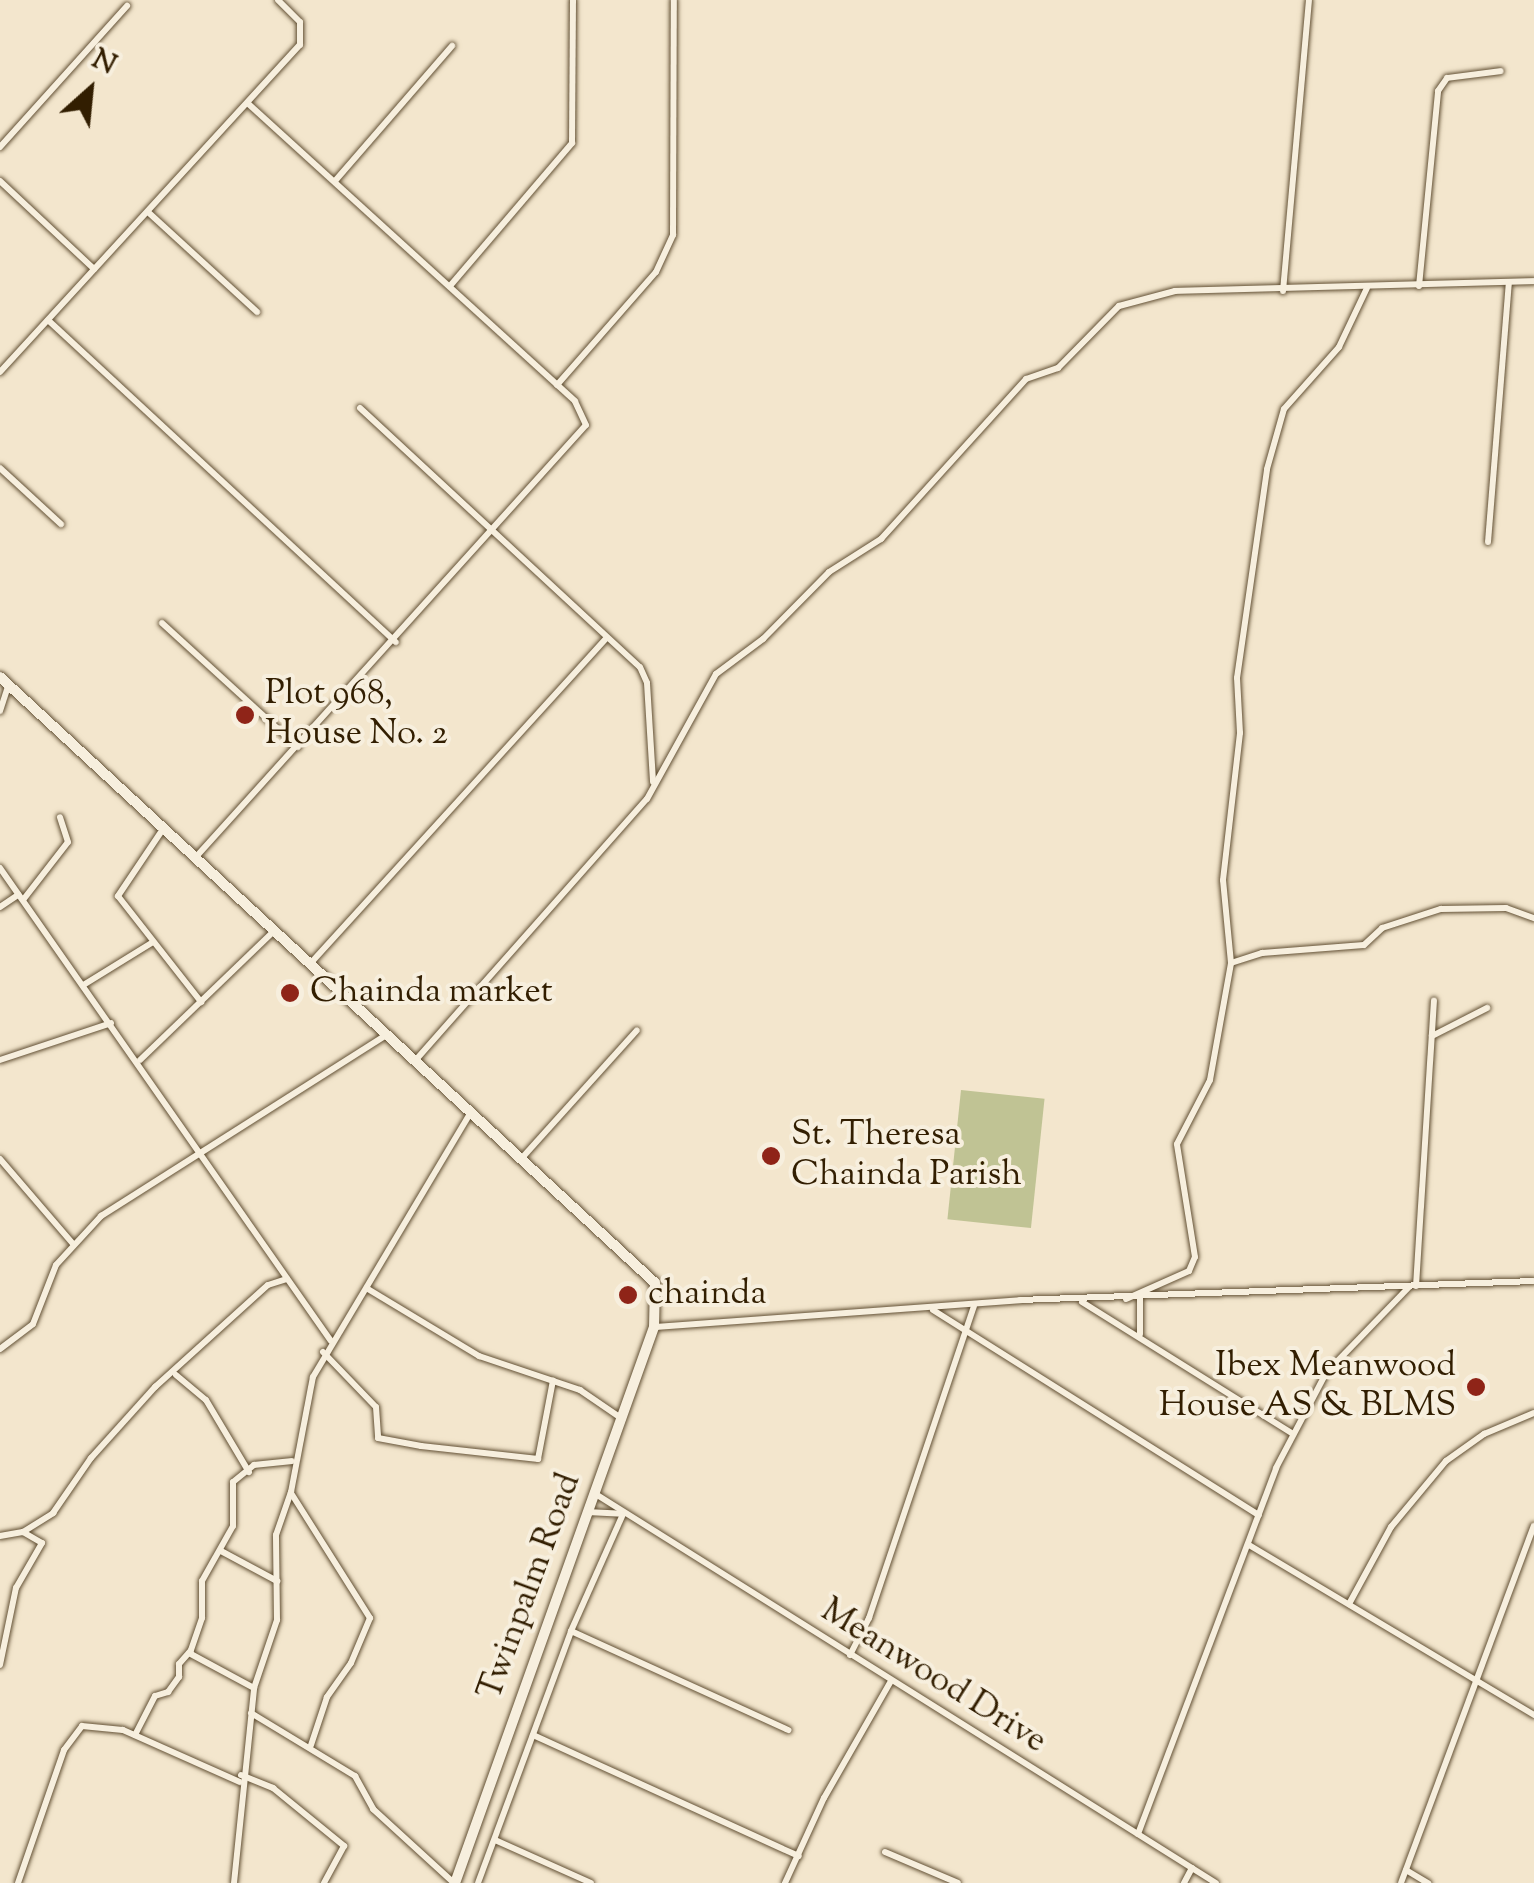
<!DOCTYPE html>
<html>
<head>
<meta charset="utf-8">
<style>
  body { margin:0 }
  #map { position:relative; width:1534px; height:1883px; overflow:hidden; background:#f3e6cd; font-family:"Sorts Mill Goudy",serif }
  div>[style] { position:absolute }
  .green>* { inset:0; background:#c0c394; transform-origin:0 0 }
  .roads { filter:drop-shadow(0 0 2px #625034) drop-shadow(0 0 2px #625034) }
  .street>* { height:6px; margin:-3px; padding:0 3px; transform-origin:3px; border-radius:3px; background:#f7efde }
  .secondary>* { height:10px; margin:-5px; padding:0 5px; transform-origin:5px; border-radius:5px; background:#f7efde }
  .dots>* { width:28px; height:28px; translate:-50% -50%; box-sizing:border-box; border:5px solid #f7efde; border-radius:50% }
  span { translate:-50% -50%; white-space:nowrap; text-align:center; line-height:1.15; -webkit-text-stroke:8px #f7efde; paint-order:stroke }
  .poi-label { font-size:35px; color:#321e01 }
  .left { translate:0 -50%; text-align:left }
  .right { translate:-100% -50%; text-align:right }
  .street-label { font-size:35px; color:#321e01 }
  .north { position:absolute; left:40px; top:40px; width:100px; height:100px; -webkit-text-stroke:8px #f7efde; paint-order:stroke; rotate:27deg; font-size:28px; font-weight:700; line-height:40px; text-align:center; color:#321e01 }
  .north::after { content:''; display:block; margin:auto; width:35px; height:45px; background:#321e01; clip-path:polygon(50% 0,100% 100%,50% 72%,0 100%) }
</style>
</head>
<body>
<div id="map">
  <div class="green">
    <div style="left:961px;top:1090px;width:84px;height:130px;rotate:6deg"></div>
  </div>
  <div class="roads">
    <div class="street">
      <div style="left:0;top:147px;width:190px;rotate:-48deg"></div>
      <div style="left:0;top:181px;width:129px;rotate:43.1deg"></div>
      <div style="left:335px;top:181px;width:179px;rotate:-49.1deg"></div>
      <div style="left:148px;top:212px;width:148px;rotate:42.5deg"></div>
      <div style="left:450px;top:286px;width:188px;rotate:-49.5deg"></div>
      <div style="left:572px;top:143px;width:143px;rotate:-89.6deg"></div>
      <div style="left:1419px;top:286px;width:196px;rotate:-84.4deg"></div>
      <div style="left:1438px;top:91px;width:16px;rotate:-55deg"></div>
      <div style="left:1447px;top:78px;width:54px;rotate:-7.4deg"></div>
      <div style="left:1283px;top:291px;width:292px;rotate:-84.9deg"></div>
      <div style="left:48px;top:320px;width:474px;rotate:42.8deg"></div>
      <div style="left:0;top:372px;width:444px;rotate:-47.5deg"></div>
      <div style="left:300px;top:45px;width:23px;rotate:-90deg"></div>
      <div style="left:300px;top:22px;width:31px;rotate:-135deg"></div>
      <div style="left:557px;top:385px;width:150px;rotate:-48.8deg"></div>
      <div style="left:656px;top:272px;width:41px;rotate:-65.3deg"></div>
      <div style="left:673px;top:235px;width:235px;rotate:-89.8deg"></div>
      <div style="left:360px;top:408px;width:381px;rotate:42.8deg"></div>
      <div style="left:640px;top:667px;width:17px;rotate:66deg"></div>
      <div style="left:647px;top:683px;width:99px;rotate:86.5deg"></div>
      <div style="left:0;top:468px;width:83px;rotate:42.6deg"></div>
      <div style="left:1488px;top:542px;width:260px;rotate:-85.4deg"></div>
      <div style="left:162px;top:623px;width:184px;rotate:42.4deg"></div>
      <div style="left:0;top:711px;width:25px;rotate:-72deg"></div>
      <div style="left:647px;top:799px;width:143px;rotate:-61.1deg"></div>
      <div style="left:716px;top:674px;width:59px;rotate:-36.7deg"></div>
      <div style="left:763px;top:639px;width:94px;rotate:-45.4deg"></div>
      <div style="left:829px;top:572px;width:62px;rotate:-32.4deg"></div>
      <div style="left:881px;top:539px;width:216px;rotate:-47.8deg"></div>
      <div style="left:1026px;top:379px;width:34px;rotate:-19deg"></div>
      <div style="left:1058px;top:368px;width:87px;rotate:-45.5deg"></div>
      <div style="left:1119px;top:306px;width:58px;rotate:-15deg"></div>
      <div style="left:1175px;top:291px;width:359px;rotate:-1.6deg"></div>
      <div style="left:163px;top:829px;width:81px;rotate:123.9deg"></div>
      <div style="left:118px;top:896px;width:135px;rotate:51.9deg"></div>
      <div style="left:195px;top:858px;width:583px;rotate:-47.92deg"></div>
      <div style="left:586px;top:425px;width:26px;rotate:-115deg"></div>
      <div style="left:575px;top:401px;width:441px;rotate:-137.7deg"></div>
      <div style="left:0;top:868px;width:577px;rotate:55.02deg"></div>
      <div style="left:23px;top:900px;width:73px;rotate:-52.2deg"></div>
      <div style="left:68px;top:842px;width:26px;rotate:-108deg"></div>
      <div style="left:0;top:907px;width:22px;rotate:-34deg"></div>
      <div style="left:1231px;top:963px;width:33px;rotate:-18deg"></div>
      <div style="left:1262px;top:953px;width:102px;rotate:-4.5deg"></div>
      <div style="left:1364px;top:945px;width:25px;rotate:-43deg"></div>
      <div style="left:1382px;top:928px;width:62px;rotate:-17.9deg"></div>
      <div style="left:1441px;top:909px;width:65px;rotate:-0.9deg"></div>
      <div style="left:1506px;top:908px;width:30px;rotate:20deg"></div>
      <div style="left:309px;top:965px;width:442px;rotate:-47.7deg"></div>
      <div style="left:85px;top:984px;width:80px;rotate:-31.7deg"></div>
      <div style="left:1432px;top:1036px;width:62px;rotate:-27deg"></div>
      <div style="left:0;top:1060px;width:117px;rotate:-18.4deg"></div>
      <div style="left:140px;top:1060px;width:186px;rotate:-43.9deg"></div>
      <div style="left:414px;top:1062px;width:351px;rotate:-48.5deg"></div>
      <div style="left:0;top:1159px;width:112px;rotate:49.3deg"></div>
      <div style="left:521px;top:1159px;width:173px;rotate:-48deg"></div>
      <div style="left:1416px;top:1286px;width:286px;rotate:-86.4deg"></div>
      <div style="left:368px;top:1289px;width:130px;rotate:31.1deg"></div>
      <div style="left:479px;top:1356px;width:107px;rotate:18.6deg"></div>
      <div style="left:580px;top:1390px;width:50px;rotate:34.3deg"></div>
      <div style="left:1140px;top:1298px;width:36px;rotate:90deg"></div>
      <div style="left:1126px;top:1299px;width:69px;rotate:-24deg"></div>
      <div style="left:1189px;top:1271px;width:15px;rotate:-67deg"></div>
      <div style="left:1195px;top:1257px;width:114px;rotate:-99.1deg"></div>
      <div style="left:1177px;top:1144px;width:72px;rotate:-62.7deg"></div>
      <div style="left:1210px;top:1080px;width:119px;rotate:-79.8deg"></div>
      <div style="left:1231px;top:963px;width:83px;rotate:-95.5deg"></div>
      <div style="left:1223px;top:880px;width:148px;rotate:-83.4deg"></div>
      <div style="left:1240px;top:733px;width:55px;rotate:-93.1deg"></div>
      <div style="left:1237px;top:678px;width:211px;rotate:-81.8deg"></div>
      <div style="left:1267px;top:469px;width:62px;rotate:-74.2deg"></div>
      <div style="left:1284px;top:409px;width:83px;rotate:-48.4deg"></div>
      <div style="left:1339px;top:347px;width:65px;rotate:-64.6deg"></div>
      <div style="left:1082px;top:1302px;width:249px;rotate:32deg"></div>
      <div style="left:933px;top:1310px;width:385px;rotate:32.2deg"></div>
      <div style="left:655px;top:1327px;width:366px;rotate:-4.2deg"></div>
      <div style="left:1020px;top:1300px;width:514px;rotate:-2.12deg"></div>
      <div style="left:0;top:1349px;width:41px;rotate:-37.1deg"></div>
      <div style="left:33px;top:1324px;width:63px;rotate:-68.7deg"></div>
      <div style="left:56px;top:1265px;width:67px;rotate:-47.4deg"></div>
      <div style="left:101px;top:1216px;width:336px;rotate:-32.4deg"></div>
      <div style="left:323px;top:1352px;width:76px;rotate:46.1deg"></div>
      <div style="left:376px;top:1407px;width:31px;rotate:86deg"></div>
      <div style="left:378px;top:1438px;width:44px;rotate:10.5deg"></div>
      <div style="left:421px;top:1446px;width:118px;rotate:6.3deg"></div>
      <div style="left:538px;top:1459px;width:80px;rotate:-79.2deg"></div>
      <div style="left:176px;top:1375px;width:39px;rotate:40deg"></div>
      <div style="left:206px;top:1400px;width:84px;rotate:59.2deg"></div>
      <div style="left:291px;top:1493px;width:148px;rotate:57.7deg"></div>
      <div style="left:370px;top:1618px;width:49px;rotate:112.9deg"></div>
      <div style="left:351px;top:1663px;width:42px;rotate:125.2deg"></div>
      <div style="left:327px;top:1697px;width:51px;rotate:108.4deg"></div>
      <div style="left:594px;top:1493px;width:734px;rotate:32.09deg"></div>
      <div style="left:587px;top:1512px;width:35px;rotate:3deg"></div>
      <div style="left:0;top:1536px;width:23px;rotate:-10deg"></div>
      <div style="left:23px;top:1532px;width:36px;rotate:-32deg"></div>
      <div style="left:53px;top:1513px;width:67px;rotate:-55.4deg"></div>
      <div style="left:91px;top:1458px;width:96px;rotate:-48deg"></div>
      <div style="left:155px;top:1387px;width:152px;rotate:-42.1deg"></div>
      <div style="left:268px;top:1285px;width:20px;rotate:-18deg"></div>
      <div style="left:1249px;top:1545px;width:332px;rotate:30.8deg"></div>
      <div style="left:221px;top:1551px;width:64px;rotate:28.2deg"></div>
      <div style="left:1349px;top:1604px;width:88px;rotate:-61.4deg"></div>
      <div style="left:1391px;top:1527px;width:86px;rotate:-50.2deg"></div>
      <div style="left:1446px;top:1461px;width:47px;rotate:-35.4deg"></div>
      <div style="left:1484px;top:1434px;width:54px;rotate:-22.8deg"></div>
      <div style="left:571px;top:1631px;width:239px;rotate:24.5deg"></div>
      <div style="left:189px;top:1653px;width:74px;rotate:28.3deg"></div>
      <div style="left:850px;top:1655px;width:42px;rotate:-62.8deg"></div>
      <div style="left:869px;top:1618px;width:329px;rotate:-71.4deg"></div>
      <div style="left:0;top:1665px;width:79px;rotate:-78.3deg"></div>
      <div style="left:16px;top:1588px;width:52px;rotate:-60deg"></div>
      <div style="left:42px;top:1543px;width:22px;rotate:-150deg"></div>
      <div style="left:251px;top:1713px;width:122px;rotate:31.2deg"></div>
      <div style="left:355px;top:1776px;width:38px;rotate:61deg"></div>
      <div style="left:373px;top:1809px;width:110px;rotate:42.4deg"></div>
      <div style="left:135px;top:1735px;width:44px;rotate:-62.9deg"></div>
      <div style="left:155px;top:1696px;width:14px;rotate:-17deg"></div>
      <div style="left:168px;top:1692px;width:19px;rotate:-54deg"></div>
      <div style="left:179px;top:1677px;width:13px;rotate:-90deg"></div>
      <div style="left:179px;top:1664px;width:18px;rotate:-49deg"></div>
      <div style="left:191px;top:1650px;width:34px;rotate:-71deg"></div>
      <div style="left:202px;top:1618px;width:37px;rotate:-90deg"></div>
      <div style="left:202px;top:1581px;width:63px;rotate:-60.6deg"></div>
      <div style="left:233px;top:1526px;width:44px;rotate:-90deg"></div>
      <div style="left:233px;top:1482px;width:27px;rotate:-39deg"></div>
      <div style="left:254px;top:1465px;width:38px;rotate:-6deg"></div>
      <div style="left:533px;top:1735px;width:292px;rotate:24.5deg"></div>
      <div style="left:241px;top:1775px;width:35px;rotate:22deg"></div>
      <div style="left:273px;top:1788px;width:92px;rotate:39.2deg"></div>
      <div style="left:344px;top:1846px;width:42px;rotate:118.4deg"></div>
      <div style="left:1138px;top:1834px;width:391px;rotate:-69.3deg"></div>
      <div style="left:1276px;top:1468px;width:107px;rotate:-62.2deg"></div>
      <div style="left:1326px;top:1373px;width:120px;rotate:-46deg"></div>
      <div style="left:495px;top:1840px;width:105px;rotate:24.1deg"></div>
      <div style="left:885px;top:1852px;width:79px;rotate:23deg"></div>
      <div style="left:1406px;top:1870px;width:26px;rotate:31deg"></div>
      <div style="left:18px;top:1883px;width:141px;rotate:-70.9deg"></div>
      <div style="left:64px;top:1750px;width:30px;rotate:-53deg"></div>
      <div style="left:82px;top:1726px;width:41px;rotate:5.6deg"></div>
      <div style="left:123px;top:1730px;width:128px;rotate:24deg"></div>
      <div style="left:234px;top:1883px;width:196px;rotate:-84.1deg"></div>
      <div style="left:254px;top:1688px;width:72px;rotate:-71.3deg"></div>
      <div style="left:277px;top:1620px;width:85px;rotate:-90.7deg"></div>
      <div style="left:276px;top:1535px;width:46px;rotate:-70.8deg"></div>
      <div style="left:291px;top:1492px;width:117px;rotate:-79.2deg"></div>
      <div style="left:313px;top:1377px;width:309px;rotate:-59.2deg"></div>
      <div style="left:478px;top:1883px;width:269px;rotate:-69.7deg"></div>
      <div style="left:571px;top:1631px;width:128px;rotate:-66deg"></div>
      <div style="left:785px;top:1883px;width:94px;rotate:-65.4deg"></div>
      <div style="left:824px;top:1798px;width:135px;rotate:-60.2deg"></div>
      <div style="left:1184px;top:1883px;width:17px;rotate:-62deg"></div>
      <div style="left:1401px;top:1883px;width:381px;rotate:-69.6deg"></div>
    </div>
    <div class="secondary">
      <div style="left:0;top:677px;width:892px;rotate:42.77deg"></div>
      <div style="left:655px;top:1283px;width:44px;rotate:91.3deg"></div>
      <div style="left:654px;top:1327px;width:591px;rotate:109.69deg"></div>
    </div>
  </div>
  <div class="dots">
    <div style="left:245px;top:715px;background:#8f2418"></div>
    <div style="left:290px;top:993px;background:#8f2418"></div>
    <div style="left:771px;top:1156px;background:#8f2418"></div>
    <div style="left:628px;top:1295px;background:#8f2418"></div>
    <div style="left:1476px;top:1387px;background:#8f2418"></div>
  </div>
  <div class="poi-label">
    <span class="left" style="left:265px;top:715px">Plot 968,<br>House No. 2</span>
    <span class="left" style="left:310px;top:993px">Chainda market</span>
    <span class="left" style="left:791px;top:1156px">St. Theresa<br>Chainda Parish</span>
    <span class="left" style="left:648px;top:1295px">chainda</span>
    <span class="right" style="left:1456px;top:1387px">Ibex Meanwood<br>House AS &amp; BLMS</span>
  </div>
  <div class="street-label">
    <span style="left:531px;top:1587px;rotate:-70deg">Twinpalm Road</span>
    <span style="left:933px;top:1677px;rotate:32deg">Meanwood Drive</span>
  </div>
  <div class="north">N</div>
</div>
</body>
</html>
